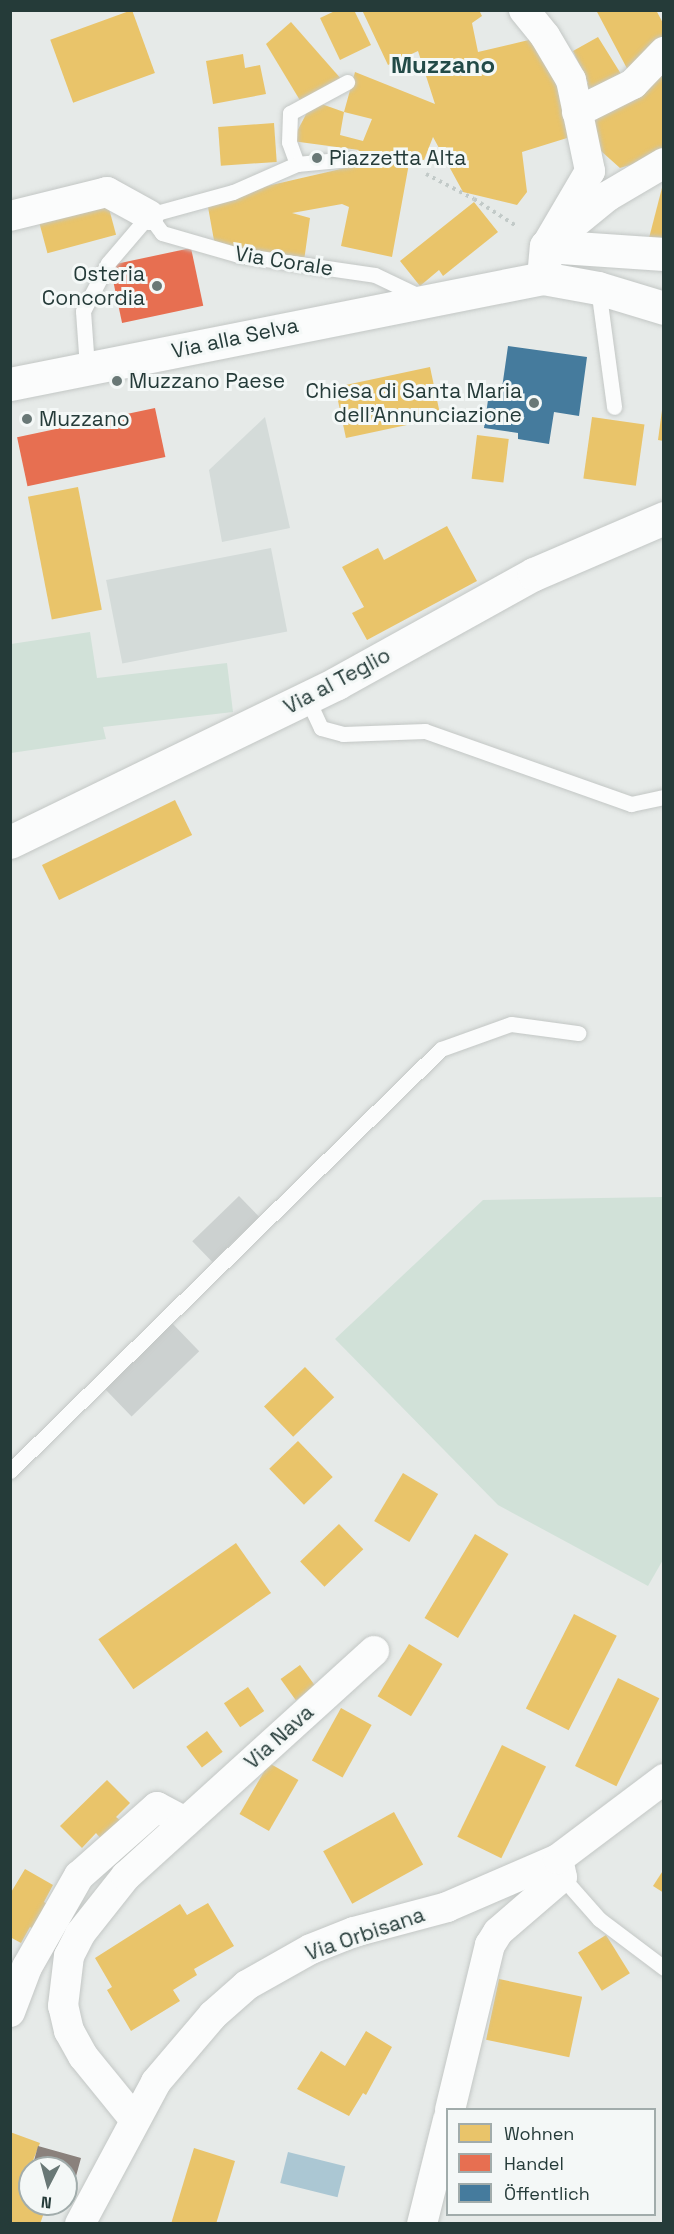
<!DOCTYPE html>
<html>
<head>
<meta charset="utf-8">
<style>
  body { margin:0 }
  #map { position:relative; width:674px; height:2234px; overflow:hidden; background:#e6eae8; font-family:"Space Grotesk",sans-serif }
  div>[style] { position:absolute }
  .built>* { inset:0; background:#d4dbd9; transform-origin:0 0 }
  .green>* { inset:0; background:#d1e1d8 }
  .water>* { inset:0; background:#abc7d3; transform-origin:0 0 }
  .homes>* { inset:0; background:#e9c46a; transform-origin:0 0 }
  .shops>* { inset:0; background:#e76f51; transform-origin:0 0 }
  .public>* { inset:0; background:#457b9d }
  .industry>* { inset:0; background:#8a817c }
  .building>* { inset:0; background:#ccd1d0; transform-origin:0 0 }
  .path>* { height:4px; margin-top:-2px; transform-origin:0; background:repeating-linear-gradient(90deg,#c2cac8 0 3px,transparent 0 7.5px) }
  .roads { filter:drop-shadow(0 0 2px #c3c7c5) drop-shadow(0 0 2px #c3c7c5) }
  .lane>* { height:15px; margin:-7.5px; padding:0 7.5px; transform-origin:7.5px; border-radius:7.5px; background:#fbfcfc }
  .street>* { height:30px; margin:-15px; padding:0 15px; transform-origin:15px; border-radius:15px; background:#fbfcfc }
  .secondary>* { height:33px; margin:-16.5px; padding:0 16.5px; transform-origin:16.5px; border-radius:16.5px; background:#fbfcfc }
  .dots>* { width:16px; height:16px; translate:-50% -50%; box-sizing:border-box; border:3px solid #f4f8f7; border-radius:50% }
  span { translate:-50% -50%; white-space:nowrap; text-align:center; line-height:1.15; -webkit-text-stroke:6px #f4f8f7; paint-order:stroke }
  .poi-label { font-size:21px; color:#253b39 }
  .left { translate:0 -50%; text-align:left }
  .right { translate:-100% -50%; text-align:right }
  .street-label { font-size:21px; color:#253b39 }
  .quarter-label { font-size:24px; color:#234b48; font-weight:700 }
  .frame { position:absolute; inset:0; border:12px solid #253b39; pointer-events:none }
  .legend { position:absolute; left:446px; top:2108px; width:210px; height:108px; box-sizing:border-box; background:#f4f8f7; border:2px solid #a1acab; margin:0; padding:8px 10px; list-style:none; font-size:18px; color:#253b39 }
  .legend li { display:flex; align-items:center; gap:12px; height:30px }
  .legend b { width:30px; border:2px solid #a1acab }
  .north { position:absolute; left:18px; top:2156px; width:60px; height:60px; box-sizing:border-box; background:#f4f8f7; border:2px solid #a1acab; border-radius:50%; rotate:186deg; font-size:16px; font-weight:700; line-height:24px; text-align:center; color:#253b39 }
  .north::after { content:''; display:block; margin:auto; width:21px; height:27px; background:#697876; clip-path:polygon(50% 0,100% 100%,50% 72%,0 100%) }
</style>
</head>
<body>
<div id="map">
  <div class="built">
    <div style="clip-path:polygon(265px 417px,290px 528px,222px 542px,209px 470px)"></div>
    <div style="left:271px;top:548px;width:85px;height:168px;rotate:79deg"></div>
  </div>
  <div class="green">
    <div style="clip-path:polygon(90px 632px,97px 678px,227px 663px,233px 712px,103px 727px,106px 739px,11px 753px,11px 644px)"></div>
    <div style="clip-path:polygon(663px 1197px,664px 1558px,648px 1586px,498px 1505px,335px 1339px,483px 1200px)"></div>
  </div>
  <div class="water">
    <div style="left:288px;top:2152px;width:59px;height:32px;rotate:14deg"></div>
  </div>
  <div class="homes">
    <div style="left:132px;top:10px;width:67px;height:87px;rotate:70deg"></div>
    <div style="clip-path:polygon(337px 10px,354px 10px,371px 45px,340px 60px,320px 18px)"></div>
    <div style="clip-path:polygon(362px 10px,479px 10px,482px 16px,472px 23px,478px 52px,537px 38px,570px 119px,567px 138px,522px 152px,527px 192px,517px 205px,463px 192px,433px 137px,424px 160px,410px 158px,392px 257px,341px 246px,349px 207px,342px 204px,292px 213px,310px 218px,304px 261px,215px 246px,208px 207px,237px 193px,345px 168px,359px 150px,292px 141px,313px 101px,344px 112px,340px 135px,363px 141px,372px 119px,344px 112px,355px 72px,435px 104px,418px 51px,388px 65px)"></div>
    <div style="clip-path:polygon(596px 10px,656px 10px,664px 25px,664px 155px,620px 168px,582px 134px,576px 90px,588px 83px,573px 51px,598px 37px,626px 82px,640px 93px)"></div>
    <div style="clip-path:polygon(291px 22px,342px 80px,301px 102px,266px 44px)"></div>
    <div style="clip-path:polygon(243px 54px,245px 68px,260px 65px,266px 94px,213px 104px,206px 61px)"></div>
    <div style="left:274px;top:123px;width:39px;height:56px;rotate:86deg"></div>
    <div style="clip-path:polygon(664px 180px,664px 245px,648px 242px)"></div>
    <div style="left:107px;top:201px;width:35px;height:71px;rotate:75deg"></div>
    <div style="clip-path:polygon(474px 202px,498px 232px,443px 276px,439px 270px,420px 286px,400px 261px)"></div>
    <div style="left:430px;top:367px;width:52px;height:97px;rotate:78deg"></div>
    <div style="clip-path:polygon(662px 410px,664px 410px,664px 441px,658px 440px)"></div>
    <div style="left:592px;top:417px;width:53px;height:62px;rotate:8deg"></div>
    <div style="left:477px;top:435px;width:32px;height:44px;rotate:7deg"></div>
    <div style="left:78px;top:487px;width:125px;height:51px;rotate:79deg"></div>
    <div style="clip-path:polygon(447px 526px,477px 581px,367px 640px,352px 613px,364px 607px,342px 567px,378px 548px,384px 560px)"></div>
    <div style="left:175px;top:800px;width:39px;height:148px;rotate:64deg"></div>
    <div style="left:305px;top:1367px;width:42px;height:57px;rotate:46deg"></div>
    <div style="left:298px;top:1441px;width:50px;height:40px;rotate:46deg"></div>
    <div style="left:403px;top:1473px;width:41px;height:56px;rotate:31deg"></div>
    <div style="left:339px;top:1524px;width:35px;height:54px;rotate:46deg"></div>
    <div style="left:475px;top:1534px;width:39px;height:98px;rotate:31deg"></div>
    <div style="left:236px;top:1543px;width:61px;height:168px;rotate:55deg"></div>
    <div style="left:574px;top:1614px;width:48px;height:106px;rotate:27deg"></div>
    <div style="left:409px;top:1644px;width:39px;height:61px;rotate:31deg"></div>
    <div style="left:300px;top:1665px;width:26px;height:24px;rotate:54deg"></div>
    <div style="left:618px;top:1678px;width:46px;height:98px;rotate:26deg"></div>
    <div style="left:248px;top:1687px;width:29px;height:29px;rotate:56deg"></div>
    <div style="left:341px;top:1708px;width:35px;height:60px;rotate:29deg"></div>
    <div style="left:207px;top:1731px;width:26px;height:26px;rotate:53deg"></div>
    <div style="left:502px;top:1745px;width:49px;height:102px;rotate:26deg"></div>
    <div style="left:269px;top:1763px;width:34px;height:59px;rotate:30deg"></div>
    <div style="clip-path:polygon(107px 1780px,130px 1803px,116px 1817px,121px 1821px,102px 1840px,96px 1833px,82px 1848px,60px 1826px)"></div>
    <div style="left:394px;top:1812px;width:60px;height:81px;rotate:61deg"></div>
    <div style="clip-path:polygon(25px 1869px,53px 1885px,44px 1902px,50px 1906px,36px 1930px,30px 1927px,21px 1943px,10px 1937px,10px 1894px)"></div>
    <div style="clip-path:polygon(664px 1869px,664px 1893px,653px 1886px)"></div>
    <div style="clip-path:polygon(208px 1903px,234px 1946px,194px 1969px,197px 1975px,173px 1990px,180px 2001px,131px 2031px,107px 1990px,112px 1987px,95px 1958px,180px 1904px,187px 1915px)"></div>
    <div style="left:606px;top:1935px;width:45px;height:33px;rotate:58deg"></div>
    <div style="left:499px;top:1979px;width:85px;height:62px;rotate:12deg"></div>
    <div style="clip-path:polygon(366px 2031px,392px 2047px,366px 2095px,363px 2093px,349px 2116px,297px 2089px,321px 2051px,345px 2066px)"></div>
    <div style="clip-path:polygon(10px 2132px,40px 2143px,30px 2168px,30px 2204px,47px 2204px,40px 2224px,10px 2224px)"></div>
    <div style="clip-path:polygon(194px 2148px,235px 2161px,216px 2224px,171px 2224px)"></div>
  </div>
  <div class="shops">
    <div style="left:191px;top:248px;width:59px;height:83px;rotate:78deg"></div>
    <div style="left:155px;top:408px;width:50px;height:141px;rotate:78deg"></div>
  </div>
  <div class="public">
    <div style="clip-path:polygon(508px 346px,587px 357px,579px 416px,554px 412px,549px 444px,518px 439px,518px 433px,484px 428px,489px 393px,501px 395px)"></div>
  </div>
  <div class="industry">
    <div style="clip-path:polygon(38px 2146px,81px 2158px,72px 2191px,66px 2189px,66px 2168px,32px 2168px)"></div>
  </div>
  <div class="building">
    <div style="left:239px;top:1196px;width:29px;height:65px;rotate:46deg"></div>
    <div style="left:170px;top:1321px;width:42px;height:94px;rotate:46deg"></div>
  </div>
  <div class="path">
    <div style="left:426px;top:174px;width:54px;rotate:27.5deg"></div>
    <div style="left:474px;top:199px;width:52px;rotate:32.5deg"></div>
  </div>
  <div class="roads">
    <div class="lane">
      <div style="left:297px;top:164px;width:23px;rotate:-110deg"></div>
      <div style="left:289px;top:142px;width:29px;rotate:-88deg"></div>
      <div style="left:290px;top:113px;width:65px;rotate:-28.5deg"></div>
      <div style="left:149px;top:215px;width:22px;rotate:54deg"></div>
      <div style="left:162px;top:233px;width:79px;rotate:16.1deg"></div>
      <div style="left:238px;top:255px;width:138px;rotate:8.3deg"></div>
      <div style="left:375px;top:275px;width:51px;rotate:25.6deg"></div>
      <div style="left:598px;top:288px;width:120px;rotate:82.3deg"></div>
      <div style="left:87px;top:367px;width:56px;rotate:-94.1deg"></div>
      <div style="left:83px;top:311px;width:54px;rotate:-62.5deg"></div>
      <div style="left:108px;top:263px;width:63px;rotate:-49.5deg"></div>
      <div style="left:149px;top:215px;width:87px;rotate:-15.3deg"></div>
      <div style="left:233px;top:192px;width:70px;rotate:-23.6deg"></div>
      <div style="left:297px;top:164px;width:52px;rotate:-5.5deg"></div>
      <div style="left:307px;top:698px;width:33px;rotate:65deg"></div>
      <div style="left:321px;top:728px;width:23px;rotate:15deg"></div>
      <div style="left:343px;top:734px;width:82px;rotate:-2.1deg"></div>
      <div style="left:425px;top:731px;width:219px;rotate:19.5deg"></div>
      <div style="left:631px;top:804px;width:34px;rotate:-12deg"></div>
      <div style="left:10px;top:1471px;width:603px;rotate:-44.4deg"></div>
      <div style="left:441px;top:1049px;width:74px;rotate:-19.7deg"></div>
      <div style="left:511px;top:1024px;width:68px;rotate:7.7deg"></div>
      <div style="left:562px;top:1877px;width:56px;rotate:48.6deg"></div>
      <div style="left:599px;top:1919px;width:81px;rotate:37deg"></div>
    </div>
    <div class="street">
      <div style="left:524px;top:10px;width:33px;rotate:51deg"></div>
      <div style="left:545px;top:36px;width:51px;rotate:59.4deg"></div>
      <div style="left:571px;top:80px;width:93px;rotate:78.2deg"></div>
      <div style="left:590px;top:171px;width:87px;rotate:120.4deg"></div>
      <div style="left:577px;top:112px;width:63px;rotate:-26.6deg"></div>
      <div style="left:633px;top:84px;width:45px;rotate:-45.9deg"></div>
      <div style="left:10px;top:216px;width:100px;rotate:-13.9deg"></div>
      <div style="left:107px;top:192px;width:48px;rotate:28.7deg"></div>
      <div style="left:560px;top:235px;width:62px;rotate:-39.1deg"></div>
      <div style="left:608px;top:196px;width:65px;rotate:-30.5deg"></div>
      <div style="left:10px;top:2012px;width:48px;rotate:-69.3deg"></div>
      <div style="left:27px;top:1967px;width:105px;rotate:-60.3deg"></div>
      <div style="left:79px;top:1876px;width:104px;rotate:-41.5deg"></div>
      <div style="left:157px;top:1807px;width:32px;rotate:28deg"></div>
      <div style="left:450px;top:2110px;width:170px;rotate:-76.4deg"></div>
      <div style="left:490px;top:1945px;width:15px;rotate:-58deg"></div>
      <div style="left:498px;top:1932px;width:84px;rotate:-40.7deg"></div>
      <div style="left:562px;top:1877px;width:18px;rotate:-103deg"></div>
      <div style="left:135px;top:2120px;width:82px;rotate:-129.1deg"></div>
      <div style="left:83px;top:2056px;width:29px;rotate:-119deg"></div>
      <div style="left:69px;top:2031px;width:26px;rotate:-103deg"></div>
      <div style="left:63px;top:2006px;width:50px;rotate:-83.2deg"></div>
      <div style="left:69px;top:1956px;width:25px;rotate:-63deg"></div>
      <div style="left:80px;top:1934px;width:74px;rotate:-51.6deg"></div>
      <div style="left:126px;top:1876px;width:335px;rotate:-42.2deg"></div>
      <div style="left:80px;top:2224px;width:161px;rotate:-61.8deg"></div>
      <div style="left:156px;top:2082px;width:88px;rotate:-49.6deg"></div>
      <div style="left:213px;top:2015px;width:45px;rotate:-41.4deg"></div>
      <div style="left:247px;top:1985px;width:73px;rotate:-29.4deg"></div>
      <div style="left:311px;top:1949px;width:46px;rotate:-21.6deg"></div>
      <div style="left:354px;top:1932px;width:96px;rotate:-15deg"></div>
      <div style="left:447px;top:1907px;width:121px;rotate:-23.4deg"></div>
      <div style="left:558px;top:1859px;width:133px;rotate:-37deg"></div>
      <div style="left:422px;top:2224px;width:107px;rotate:-76deg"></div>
    </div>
    <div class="secondary">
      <div style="left:543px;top:278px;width:32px;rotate:-85deg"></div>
      <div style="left:546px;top:246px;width:118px;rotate:3.9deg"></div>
      <div style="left:10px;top:384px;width:543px;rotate:-11.25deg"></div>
      <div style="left:543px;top:278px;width:56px;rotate:10.3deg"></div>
      <div style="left:598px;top:288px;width:69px;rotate:16.9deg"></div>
      <div style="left:10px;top:842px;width:364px;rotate:-25.9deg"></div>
      <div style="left:337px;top:683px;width:225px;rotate:-29deg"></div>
      <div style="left:534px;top:574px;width:142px;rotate:-23.3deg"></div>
    </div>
  </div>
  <div class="dots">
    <div style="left:317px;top:158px;background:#697876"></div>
    <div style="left:157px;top:286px;background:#697876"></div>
    <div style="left:117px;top:381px;background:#697876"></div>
    <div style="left:534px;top:403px;background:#697876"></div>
    <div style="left:27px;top:419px;background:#697876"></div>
  </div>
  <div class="poi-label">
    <span class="left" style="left:329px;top:158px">Piazzetta Alta</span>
    <span class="right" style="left:145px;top:286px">Osteria<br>Concordia</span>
    <span class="left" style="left:129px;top:381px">Muzzano Paese</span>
    <span class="right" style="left:522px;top:403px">Chiesa di Santa Maria<br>dell'Annunciazione</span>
    <span class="left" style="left:39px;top:419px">Muzzano</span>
  </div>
  <div class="street-label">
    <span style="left:284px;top:261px;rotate:9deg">Via Corale</span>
    <span style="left:235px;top:338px;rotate:-12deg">Via alla Selva</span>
    <span style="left:337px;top:681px;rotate:-28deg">Via al Teglio</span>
    <span style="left:279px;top:1737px;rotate:-42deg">Via Nava</span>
    <span style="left:365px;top:1934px;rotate:-19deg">Via Orbisana</span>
  </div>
  <div class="quarter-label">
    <span style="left:443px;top:65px">Muzzano</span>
  </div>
  <div class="frame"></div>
  <ul class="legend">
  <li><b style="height:16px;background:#e9c46a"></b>Wohnen</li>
  <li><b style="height:16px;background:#e76f51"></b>Handel</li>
  <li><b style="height:16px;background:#457b9d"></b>Öffentlich</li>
  </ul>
  <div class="north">N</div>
</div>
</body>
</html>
